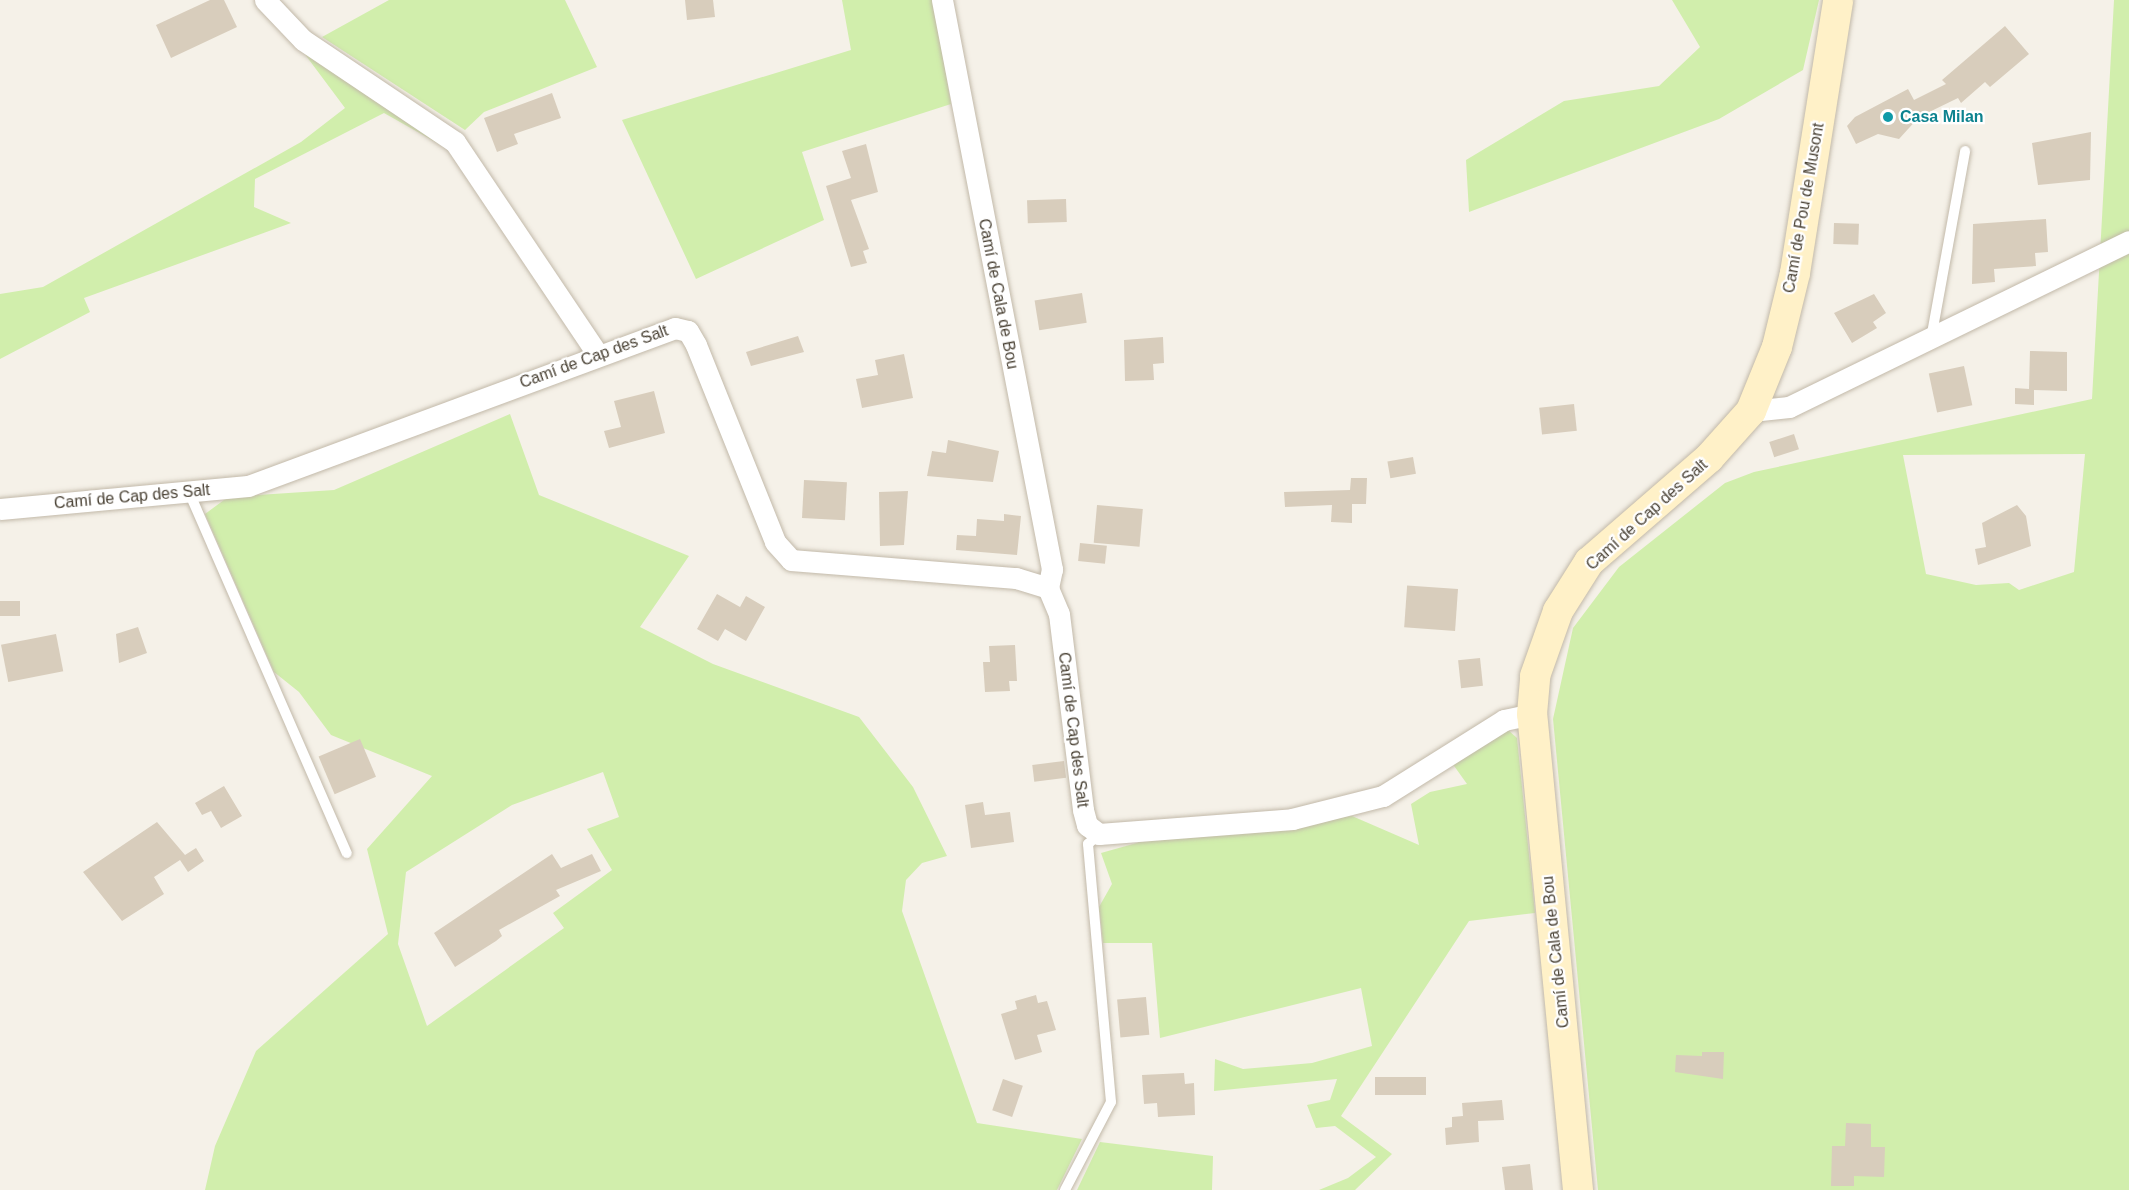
<!DOCTYPE html>
<html>
<head>
<meta charset="utf-8">
<style>
  body { margin:0 }
  #map { position:relative; width:2129px; height:1190px; overflow:hidden; background:#f5f1e8; font-family:Arial,sans-serif }
  div>[style] { position:absolute }
  .green>* { inset:0; background:#d1eeac }
  .building>* { inset:0; background:#d8cdbc; transform-origin:0 0 }
  .roads { filter:drop-shadow(0 0 2px #c2b9a9) drop-shadow(0 0 2px #c2b9a9) }
  .lane>* { height:10px; margin:-5px; padding:0 5px; transform-origin:5px; border-radius:5px; background:#fff }
  .street>* { height:21px; margin:-10.5px; padding:0 10.5px; transform-origin:10.5px; border-radius:10.5px; background:#fff }
  .secondary>* { height:30px; margin:-15px; padding:0 15px; transform-origin:15px; border-radius:15px; background:#fff1c8 }
  .dots>* { width:16px; height:16px; translate:-50% -50%; box-sizing:border-box; border:3px solid #fff; border-radius:50% }
  span { translate:-50% -50%; white-space:nowrap; text-align:center; line-height:1.15; -webkit-text-stroke:4.5px #fff; paint-order:stroke }
  .culture-label { font-size:16px; color:#0d838f; font-weight:700 }
  .left { translate:0 -50%; text-align:left }
  .street-label { font-size:16px; color:#4a4235 }
</style>
</head>
<body>
<div id="map">
  <div class="green">
    <div style="clip-path:polygon(389px 0,565px 0,597px 67px,484px 112px,465px 130px,322px 37px)"></div>
    <div style="clip-path:polygon(842px 0,934px 0,951px 104px,802px 152px,824px 220px,696px 279px,622px 120px,851px 50px)"></div>
    <div style="clip-path:polygon(1672px 0,1819px 0,1803px 70px,1719px 119px,1469px 212px,1466px 160px,1564px 101px,1659px 86px,1700px 47px)"></div>
    <div style="clip-path:polygon(evenodd,2114px 0,2129px 0,2129px 1190px,1598px 1190px,1553px 719px,1573px 628px,1619px 567px,1725px 483px,1754px 472px,2092px 399px,2114px 0,2085px 454px,2074px 572px,2019px 590px,2009px 583px,1976px 585px,1926px 574px,1903px 455px,2085px 454px)"></div>
    <div style="clip-path:polygon(301px 49px,445px 142px,439px 144px,384px 113px,255px 179px,254px 207px,291px 223px,84px 298px,90px 312px,0 359px,0 294px,43px 287px,301px 142px,345px 108px)"></div>
    <div style="clip-path:polygon(evenodd,510px 414px,539px 495px,689px 556px,640px 627px,713px 664px,859px 717px,913px 787px,947px 856px,922px 863px,906px 880px,902px 911px,977px 1123px,1082px 1139px,1057px 1190px,205px 1190px,215px 1146px,256px 1051px,388px 934px,367px 849px,432px 776px,331px 735px,299px 692px,274px 672px,205px 514px,228px 497px,334px 490px,510px 414px,603px 772px,619px 817px,587px 829px,612px 870px,553px 913px,564px 928px,427px 1026px,398px 944px,406px 872px,512px 805px,603px 772px)"></div>
    <div style="clip-path:polygon(1508px 730px,1517px 738px,1535px 913px,1469px 921px,1341px 1116px,1392px 1154px,1355px 1190px,1319px 1190px,1348px 1178px,1376px 1157px,1335px 1126px,1316px 1128px,1307px 1105px,1330px 1100px,1337px 1079px,1214px 1091px,1215px 1059px,1243px 1069px,1312px 1063px,1372px 1046px,1361px 988px,1160px 1038px,1152px 943px,1103px 943px,1099px 907px,1112px 884px,1101px 853px,1165px 835px,1352px 816px,1419px 845px,1411px 804px,1430px 792px,1467px 784px,1452px 763px)"></div>
    <div style="clip-path:polygon(1100px 1142px,1213px 1156px,1212px 1190px,1077px 1190px)"></div>
  </div>
  <div class="building">
    <div style="clip-path:polygon(210px 0,224px 0,237px 27px,171px 58px,156px 25px)"></div>
    <div style="clip-path:polygon(685px 0,713px 0,715px 17px,687px 20px)"></div>
    <div style="clip-path:polygon(2005px 26px,2029px 54px,1990px 87px,1985px 82px,1961px 103px,1958px 98px,1919px 117px,1899px 139px,1878px 134px,1856px 144px,1847px 126px,1855px 117px,1908px 89px,1914px 100px,1946px 84px,1942px 80px)"></div>
    <div style="clip-path:polygon(552px 93px,561px 118px,514px 134px,518px 144px,497px 152px,484px 118px)"></div>
    <div style="clip-path:polygon(2091px 132px,2090px 180px,2038px 185px,2032px 143px)"></div>
    <div style="clip-path:polygon(866px 144px,878px 192px,851px 200px,869px 249px,863px 251px,867px 263px,851px 267px,826px 186px,851px 178px,842px 151px)"></div>
    <div style="left:1066px;top:199px;width:23px;height:39px;rotate:88deg"></div>
    <div style="clip-path:polygon(2046px 219px,2048px 252px,2035px 253px,2036px 266px,1994px 269px,1995px 282px,1972px 284px,1973px 224px)"></div>
    <div style="left:1834px;top:223px;width:25px;height:21px;rotate:2deg"></div>
    <div style="left:1082px;top:293px;width:30px;height:48px;rotate:81deg"></div>
    <div style="clip-path:polygon(1874px 294px,1886px 313px,1873px 322px,1877px 328px,1852px 343px,1834px 313px)"></div>
    <div style="clip-path:polygon(798px 336px,804px 352px,751px 366px,746px 352px)"></div>
    <div style="clip-path:polygon(1163px 337px,1164px 363px,1153px 364px,1154px 380px,1125px 381px,1124px 340px)"></div>
    <div style="clip-path:polygon(2030px 351px,2067px 352px,2067px 391px,2034px 390px,2034px 405px,2015px 404px,2015px 388px,2029px 389px)"></div>
    <div style="clip-path:polygon(904px 354px,913px 398px,862px 408px,856px 379px,878px 375px,875px 360px)"></div>
    <div style="left:1964px;top:366px;width:40px;height:36px;rotate:78deg"></div>
    <div style="clip-path:polygon(654px 391px,665px 433px,609px 448px,604px 431px,621px 427px,614px 401px)"></div>
    <div style="left:1574px;top:404px;width:27px;height:35px;rotate:84deg"></div>
    <div style="left:1794px;top:434px;width:16px;height:26px;rotate:72deg"></div>
    <div style="clip-path:polygon(948px 440px,999px 451px,993px 482px,927px 476px,932px 451px,946px 453px)"></div>
    <div style="left:1413px;top:457px;width:17px;height:26px;rotate:80deg"></div>
    <div style="clip-path:polygon(1351px 478px,1367px 478px,1366px 504px,1352px 504px,1352px 523px,1331px 522px,1332px 505px,1285px 507px,1284px 492px,1350px 490px)"></div>
    <div style="left:804px;top:480px;width:43px;height:38px;rotate:3deg"></div>
    <div style="clip-path:polygon(908px 491px,904px 545px,880px 546px,879px 492px)"></div>
    <div style="left:1097px;top:505px;width:46px;height:38px;rotate:5deg"></div>
    <div style="clip-path:polygon(2017px 505px,2026px 516px,2031px 546px,1978px 565px,1975px 549px,1986px 547px,1982px 523px)"></div>
    <div style="clip-path:polygon(1004px 514px,1021px 516px,1017px 555px,956px 550px,957px 535px,976px 536px,977px 519px,1004px 521px)"></div>
    <div style="left:1080px;top:543px;width:27px;height:18px;rotate:6deg"></div>
    <div style="left:1458px;top:589px;width:42px;height:51px;rotate:94deg"></div>
    <div style="clip-path:polygon(717px 594px,740px 607px,746px 596px,765px 607px,746px 641px,725px 629px,718px 641px,697px 629px)"></div>
    <div style="left:0;top:601px;width:20px;height:15px"></div>
    <div style="clip-path:polygon(138px 627px,147px 653px,119px 663px,116px 634px)"></div>
    <div style="left:56px;top:634px;width:38px;height:56px;rotate:79deg"></div>
    <div style="clip-path:polygon(1015px 645px,1017px 681px,1009px 681px,1010px 691px,985px 692px,983px 662px,990px 662px,989px 646px)"></div>
    <div style="left:1480px;top:658px;width:28px;height:22px;rotate:84deg"></div>
    <div style="left:360px;top:739px;width:41px;height:45px;rotate:67deg"></div>
    <div style="left:1064px;top:761px;width:17px;height:32px;rotate:83deg"></div>
    <div style="clip-path:polygon(224px 786px,242px 816px,221px 828px,211px 811px,202px 815px,195px 803px)"></div>
    <div style="clip-path:polygon(983px 802px,985px 815px,1010px 812px,1014px 842px,971px 848px,965px 805px)"></div>
    <div style="clip-path:polygon(157px 822px,185px 855px,196px 848px,204px 861px,188px 872px,180px 860px,154px 877px,164px 894px,122px 921px,83px 872px)"></div>
    <div style="clip-path:polygon(552px 854px,561px 868px,592px 854px,601px 871px,556px 890px,560px 896px,499px 930px,502px 936px,496px 941px,455px 967px,434px 933px)"></div>
    <div style="clip-path:polygon(1036px 995px,1038px 1003px,1047px 1001px,1056px 1030px,1037px 1035px,1042px 1052px,1015px 1060px,1001px 1014px,1017px 1009px,1015px 1001px)"></div>
    <div style="left:1146px;top:997px;width:38px;height:29px;rotate:85deg"></div>
    <div style="clip-path:polygon(1702px 1052px,1724px 1052px,1723px 1079px,1675px 1072px,1676px 1055px,1702px 1056px)"></div>
    <div style="clip-path:polygon(1184px 1073px,1185px 1084px,1194px 1083px,1195px 1115px,1158px 1117px,1157px 1103px,1144px 1104px,1142px 1075px)"></div>
    <div style="left:1426px;top:1077px;width:18px;height:51px;rotate:90deg"></div>
    <div style="left:1003px;top:1079px;width:21px;height:33px;rotate:19deg"></div>
    <div style="clip-path:polygon(1502px 1100px,1504px 1120px,1478px 1121px,1479px 1142px,1446px 1145px,1445px 1128px,1452px 1127px,1452px 1117px,1463px 1116px,1462px 1103px)"></div>
    <div style="clip-path:polygon(1846px 1123px,1871px 1124px,1871px 1147px,1885px 1147px,1884px 1177px,1854px 1176px,1854px 1186px,1831px 1186px,1832px 1146px,1845px 1146px)"></div>
    <div style="clip-path:polygon(1530px 1164px,1533px 1190px,1505px 1190px,1502px 1167px)"></div>
  </div>
  <div class="roads">
    <div class="lane">
      <div style="left:1931px;top:339px;width:191px;rotate:-79.7deg"></div>
      <div style="left:189px;top:492px;width:394px;rotate:66.4deg"></div>
      <div style="left:1065px;top:1190px;width:99px;rotate:-62.4deg"></div>
      <div style="left:1111px;top:1102px;width:259px;rotate:-95.1deg"></div>
      <div style="left:1088px;top:844px;width:15px;rotate:-42deg"></div>
    </div>
    <div class="street">
      <div style="left:265px;top:0;width:55px;rotate:46.5deg"></div>
      <div style="left:303px;top:40px;width:183px;rotate:33.9deg"></div>
      <div style="left:455px;top:142px;width:257px;rotate:56.1deg"></div>
      <div style="left:942px;top:0;width:580px;rotate:79.06deg"></div>
      <div style="left:1052px;top:569px;width:19px;rotate:102deg"></div>
      <div style="left:1751px;top:411px;width:38px;rotate:-6deg"></div>
      <div style="left:1789px;top:407px;width:378px;rotate:-26deg"></div>
      <div style="left:0;top:509px;width:249px;rotate:-5.3deg"></div>
      <div style="left:248px;top:486px;width:455px;rotate:-20.3deg"></div>
      <div style="left:675px;top:328px;width:13px;rotate:13deg"></div>
      <div style="left:688px;top:331px;width:16px;rotate:60deg"></div>
      <div style="left:696px;top:345px;width:212px;rotate:68.1deg"></div>
      <div style="left:775px;top:542px;width:24px;rotate:48deg"></div>
      <div style="left:791px;top:560px;width:226px;rotate:4.6deg"></div>
      <div style="left:1016px;top:578px;width:34px;rotate:17deg"></div>
      <div style="left:1048px;top:588px;width:28px;rotate:67deg"></div>
      <div style="left:1059px;top:614px;width:197px;rotate:83deg"></div>
      <div style="left:1083px;top:810px;width:16px;rotate:75deg"></div>
      <div style="left:1087px;top:825px;width:15px;rotate:37deg"></div>
      <div style="left:1099px;top:834px;width:194px;rotate:-4.4deg"></div>
      <div style="left:1292px;top:819px;width:94px;rotate:-14.2deg"></div>
      <div style="left:1383px;top:796px;width:143px;rotate:-32.1deg"></div>
      <div style="left:1504px;top:720px;width:29px;rotate:-12deg"></div>
    </div>
    <div class="secondary">
      <div style="left:1578px;top:1190px;width:478px;rotate:-95.5deg"></div>
      <div style="left:1532px;top:714px;width:38px;rotate:-85deg"></div>
      <div style="left:1535px;top:676px;width:69px;rotate:-70.5deg"></div>
      <div style="left:1558px;top:611px;width:58px;rotate:-57.7deg"></div>
      <div style="left:1589px;top:562px;width:159px;rotate:-40.9deg"></div>
      <div style="left:1709px;top:458px;width:63px;rotate:-48.2deg"></div>
      <div style="left:1751px;top:411px;width:69px;rotate:-67.9deg"></div>
      <div style="left:1777px;top:347px;width:76px;rotate:-76.3deg"></div>
      <div style="left:1795px;top:273px;width:276px;rotate:-81deg"></div>
    </div>
  </div>
  <div class="dots">
    <div style="left:1888px;top:117px;background:#0f9aa8"></div>
  </div>
  <div class="culture-label">
    <span class="left" style="left:1900px;top:117px">Casa Milan</span>
  </div>
  <div class="street-label">
    <span style="left:1804px;top:208px;rotate:-80deg">Camí de Pou de Musont</span>
    <span style="left:998px;top:294px;rotate:79deg">Camí de Cala de Bou</span>
    <span style="left:594px;top:357px;rotate:-20deg">Camí de Cap des Salt</span>
    <span style="left:132px;top:497px;rotate:-5deg">Camí de Cap des Salt</span>
    <span style="left:1647px;top:515px;rotate:-42deg">Camí de Cap des Salt</span>
    <span style="left:1073px;top:730px;rotate:83deg">Camí de Cap des Salt</span>
    <span style="left:1556px;top:952px;rotate:-96deg">Camí de Cala de Bou</span>
  </div>
</div>
</body>
</html>
